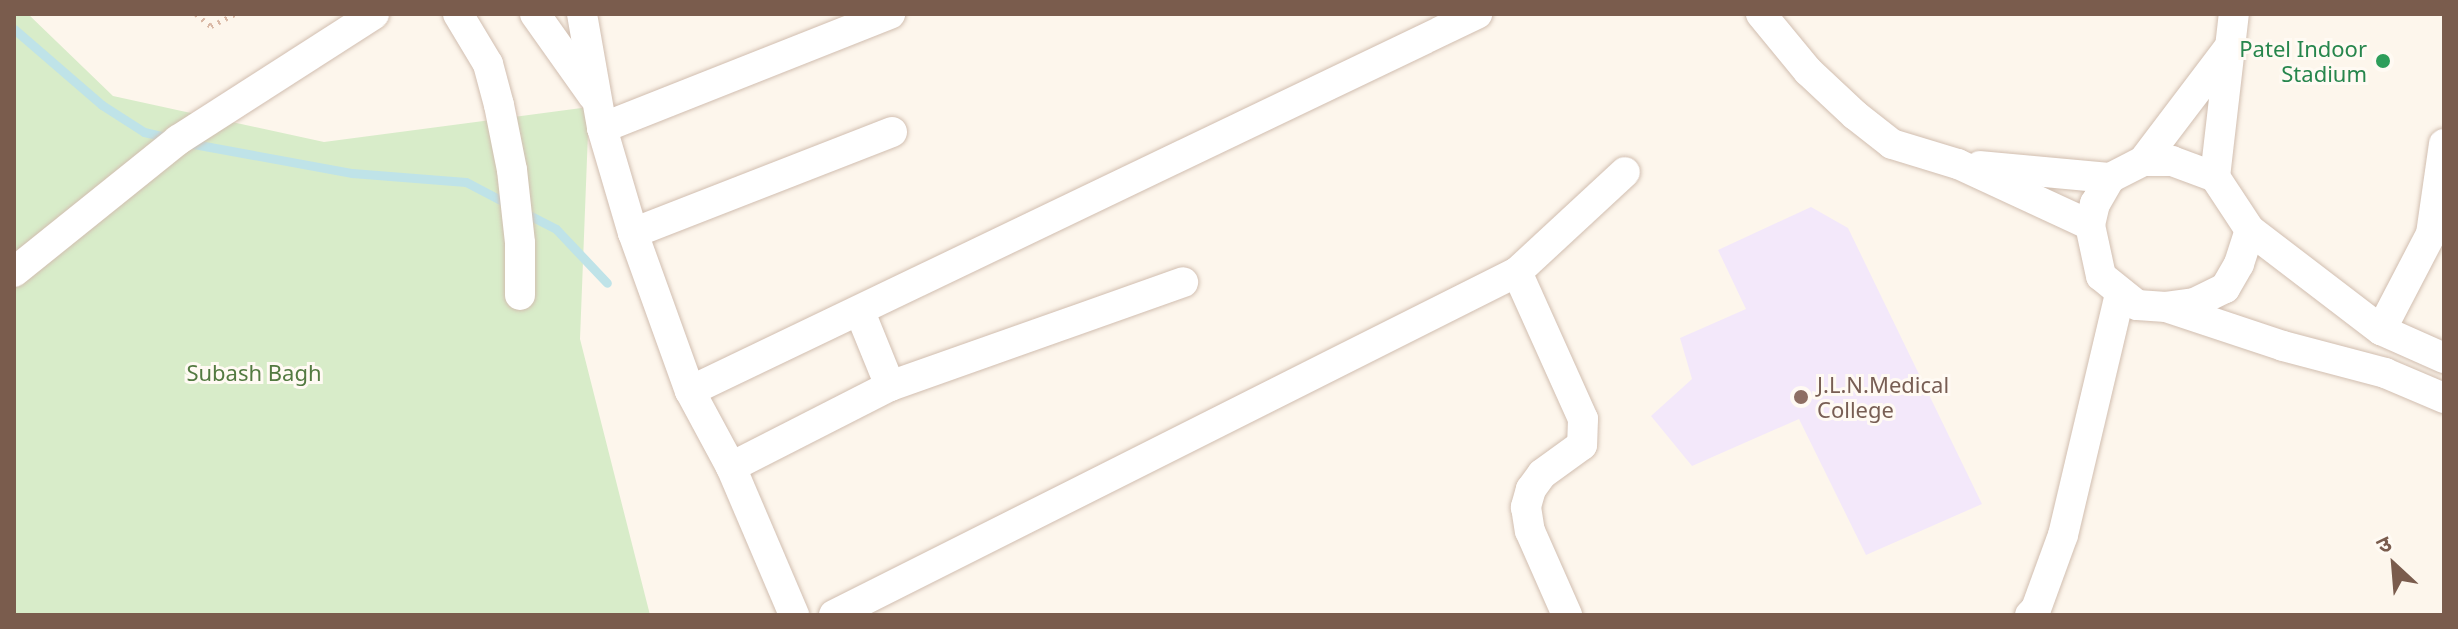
<!DOCTYPE html>
<html>
<head>
<meta charset="utf-8">
<style>
  body { margin:0 }
  #map { position:relative; width:2458px; height:629px; overflow:hidden; background:#fdf6ec; font-family:"Noto Sans","Noto Sans Devanagari",sans-serif }
  div>[style] { position:absolute }
  .education>* { inset:0; background:#f3e8fa }
  .green>* { inset:0; background:#d8ecc9 }
  .stream>* { height:9px; margin:-4.5px; padding:0 4.5px; transform-origin:4.5px; border-radius:4.5px; background:#bfe3e8 }
  .path>* { height:5px; margin-top:-2.5px; transform-origin:0; background:repeating-linear-gradient(90deg,#d9b8a5 0 2px,transparent 0 8px) }
  .roads { filter:drop-shadow(0 0 2px #d1beb0) drop-shadow(0 0 2px #d1beb0) }
  .minor>* { height:30px; margin:-15px; padding:0 15px; transform-origin:15px; border-radius:15px; background:#fff }
  .dots>* { width:22px; height:22px; translate:-50% -50%; box-sizing:border-box; border:4px solid #fffaf3; border-radius:50% }
  span { translate:-50% -50%; white-space:nowrap; text-align:center; line-height:1.15; -webkit-text-stroke:6px #fffaf3; paint-order:stroke }
  .leisure-label { font-size:22px; color:#27864d }
  .right { translate:-100% -50%; text-align:right }
  .park-label { font-size:22px; color:#537a41 }
  .education-label { font-size:22px; color:#785e54 }
  .left { translate:0 -50%; text-align:left }
  .frame { position:absolute; inset:0; border:16px solid #7a5c4d; pointer-events:none }
  .north { position:absolute; left:2354px; top:525px; width:80px; height:80px; -webkit-text-stroke:6px #fffaf3; paint-order:stroke; rotate:334deg; font-size:22px; font-weight:700; line-height:32px; text-align:center; color:#7a5c4d }
  .north::after { content:''; display:block; margin:auto; width:28px; height:36px; background:#7a5c4d; clip-path:polygon(50% 0,100% 100%,50% 72%,0 100%) }
</style>
</head>
<body>
<div id="map">
  <div class="education">
    <div style="clip-path:polygon(1811px 207px,1848px 228px,1982px 504px,1866px 555px,1799px 419px,1692px 466px,1651px 416px,1692px 379px,1680px 338px,1746px 309px,1718px 250px)"></div>
  </div>
  <div class="green">
    <div style="clip-path:polygon(14px 14px,28px 14px,113px 96px,324px 142px,589px 107px,580px 339px,650px 615px,14px 615px)"></div>
  </div>
  <div class="stream">
    <div style="left:14px;top:29px;width:116px;rotate:40.8deg"></div>
    <div style="left:102px;top:105px;width:50px;rotate:32.7deg"></div>
    <div style="left:144px;top:132px;width:26px;rotate:13deg"></div>
    <div style="left:188px;top:143px;width:167px;rotate:10.4deg"></div>
    <div style="left:352px;top:173px;width:114px;rotate:4.5deg"></div>
    <div style="left:466px;top:182px;width:47px;rotate:27.6deg"></div>
    <div style="left:521px;top:211px;width:39px;rotate:27deg"></div>
    <div style="left:556px;top:229px;width:74px;rotate:46.6deg"></div>
  </div>
  <div class="path">
    <div style="left:196px;top:14px;width:19px;rotate:39deg"></div>
    <div style="left:211px;top:26px;width:27px;rotate:-27deg"></div>
  </div>
  <div class="roads">
    <div class="minor">
      <div style="left:458px;top:14px;width:58px;rotate:59deg"></div>
      <div style="left:488px;top:64px;width:42px;rotate:75deg"></div>
      <div style="left:499px;top:105px;width:66px;rotate:78.7deg"></div>
      <div style="left:512px;top:170px;width:73px;rotate:83.7deg"></div>
      <div style="left:520px;top:243px;width:52px;rotate:90deg"></div>
      <div style="left:535px;top:14px;width:100px;rotate:54.7deg"></div>
      <div style="left:582px;top:14px;width:116px;rotate:80deg"></div>
      <div style="left:602px;top:128px;width:109px;rotate:73.6deg"></div>
      <div style="left:633px;top:233px;width:168px;rotate:70.2deg"></div>
      <div style="left:690px;top:391px;width:86px;rotate:61.7deg"></div>
      <div style="left:731px;top:467px;width:161px;rotate:66.9deg"></div>
      <div style="left:1761px;top:14px;width:74px;rotate:50.5deg"></div>
      <div style="left:1808px;top:71px;width:64px;rotate:43.1deg"></div>
      <div style="left:1855px;top:115px;width:47px;rotate:38.1deg"></div>
      <div style="left:1892px;top:144px;width:69px;rotate:16.9deg"></div>
      <div style="left:1958px;top:164px;width:145px;rotate:24.8deg"></div>
      <div style="left:602px;top:128px;width:310px;rotate:-21.6deg"></div>
      <div style="left:2143px;top:161px;width:29px"></div>
      <div style="left:2172px;top:161px;width:46px;rotate:20.4deg"></div>
      <div style="left:2215px;top:177px;width:64px;rotate:56.6deg"></div>
      <div style="left:2250px;top:230px;width:36px;rotate:108deg"></div>
      <div style="left:2239px;top:264px;width:28px;rotate:120deg"></div>
      <div style="left:2225px;top:288px;width:34px;rotate:154deg"></div>
      <div style="left:2194px;top:303px;width:28px;rotate:172deg"></div>
      <div style="left:2166px;top:307px;width:29px;rotate:-176deg"></div>
      <div style="left:2137px;top:305px;width:46px;rotate:-141.1deg"></div>
      <div style="left:2101px;top:276px;width:52px;rotate:-102.2deg"></div>
      <div style="left:2090px;top:225px;width:22px;rotate:-77deg"></div>
      <div style="left:2095px;top:204px;width:30px;rotate:-60deg"></div>
      <div style="left:2110px;top:178px;width:37px;rotate:-27deg"></div>
      <div style="left:2143px;top:161px;width:141px;rotate:-52.8deg"></div>
      <div style="left:1980px;top:166px;width:131px;rotate:5.3deg"></div>
      <div style="left:2215px;top:177px;width:164px;rotate:-83.4deg"></div>
      <div style="left:2250px;top:230px;width:165px;rotate:37.4deg"></div>
      <div style="left:2381px;top:330px;width:69px;rotate:24deg"></div>
      <div style="left:633px;top:233px;width:278px;rotate:-21.3deg"></div>
      <div style="left:14px;top:272px;width:211px;rotate:-38.8deg"></div>
      <div style="left:178px;top:140px;width:233px;rotate:-32.7deg"></div>
      <div style="left:1517px;top:272px;width:161px;rotate:65.8deg"></div>
      <div style="left:1583px;top:419px;width:26px;rotate:92deg"></div>
      <div style="left:1582px;top:445px;width:49px;rotate:144.1deg"></div>
      <div style="left:1542px;top:474px;width:19px;rotate:126deg"></div>
      <div style="left:1531px;top:489px;width:19px;rotate:106deg"></div>
      <div style="left:1526px;top:507px;width:24px;rotate:81deg"></div>
      <div style="left:1530px;top:531px;width:92px;rotate:66.2deg"></div>
      <div style="left:2169px;top:308px;width:120px;rotate:18.4deg"></div>
      <div style="left:2283px;top:346px;width:106px;rotate:14.8deg"></div>
      <div style="left:2385px;top:373px;width:64px;rotate:23deg"></div>
      <div style="left:860px;top:312px;width:80px;rotate:67.9deg"></div>
      <div style="left:2381px;top:330px;width:108px;rotate:-62.5deg"></div>
      <div style="left:2431px;top:234px;width:91px;rotate:-81.8deg"></div>
      <div style="left:690px;top:391px;width:873px;rotate:-25.6deg"></div>
      <div style="left:731px;top:467px;width:178px;rotate:-27deg"></div>
      <div style="left:890px;top:386px;width:311px;rotate:-19.5deg"></div>
      <div style="left:834px;top:615px;width:764px;rotate:-26.67deg"></div>
      <div style="left:1517px;top:272px;width:147px;rotate:-42.8deg"></div>
      <div style="left:2030px;top:615px;width:8px;rotate:-45deg"></div>
      <div style="left:2036px;top:609px;width:79px;rotate:-70deg"></div>
      <div style="left:2063px;top:535px;width:248px;rotate:-76.7deg"></div>
    </div>
  </div>
  <div class="dots">
    <div style="left:2383px;top:61px;background:#2e9e5b"></div>
    <div style="left:1801px;top:397px;background:#8d6e63"></div>
  </div>
  <div class="leisure-label">
    <span class="right" style="left:2367px;top:61px">Patel Indoor<br>Stadium</span>
  </div>
  <div class="park-label">
    <span style="left:254px;top:373px">Subash Bagh</span>
  </div>
  <div class="education-label">
    <span class="left" style="left:1817px;top:397px">J.L.N.Medical<br>College</span>
  </div>
  <div class="frame"></div>
  <div class="north">उ</div>
</div>
</body>
</html>
